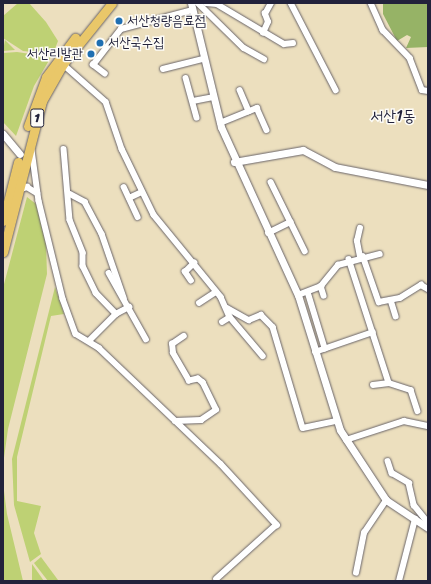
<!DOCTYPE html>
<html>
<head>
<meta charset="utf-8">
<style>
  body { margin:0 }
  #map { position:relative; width:431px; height:584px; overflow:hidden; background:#ecdfbe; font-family:Sriracha,"Poor Story",sans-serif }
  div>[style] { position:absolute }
  .green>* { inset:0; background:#bed174 }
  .forest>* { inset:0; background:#96b366 }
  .roads { filter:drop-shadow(0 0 1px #696469) drop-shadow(0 0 1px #696469) }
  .minor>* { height:5.5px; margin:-2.75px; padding:0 2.75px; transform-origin:2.75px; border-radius:2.75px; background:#fff }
  .tertiary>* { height:7px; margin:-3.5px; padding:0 3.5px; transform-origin:3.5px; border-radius:3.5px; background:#fff }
  .primary>* { height:9px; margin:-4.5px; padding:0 4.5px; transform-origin:4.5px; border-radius:4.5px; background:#e9c769 }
  .dots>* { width:11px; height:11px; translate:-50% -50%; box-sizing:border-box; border:2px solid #fdfcf7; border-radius:50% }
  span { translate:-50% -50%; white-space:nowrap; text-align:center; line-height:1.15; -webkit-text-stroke:3px #fdfcf7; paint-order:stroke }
  .shield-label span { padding:1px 3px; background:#fdfcf7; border:1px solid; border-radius:3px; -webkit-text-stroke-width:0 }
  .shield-label { font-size:13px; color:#22223b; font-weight:700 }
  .poi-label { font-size:14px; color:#22223b }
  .left { translate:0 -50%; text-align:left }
  .right { translate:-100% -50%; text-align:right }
  .quarter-label { font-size:16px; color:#22223b }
  .frame { position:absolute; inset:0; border:4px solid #22223b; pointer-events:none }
</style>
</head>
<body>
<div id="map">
  <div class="green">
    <div style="clip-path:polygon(18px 3px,29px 3px,46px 22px,58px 41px,53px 54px,23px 51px,3px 38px,3px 16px)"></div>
    <div style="clip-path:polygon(5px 40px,15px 50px,3px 51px)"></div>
    <div style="clip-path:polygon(17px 52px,51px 57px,34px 86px,16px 136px,3px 122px,3px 53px)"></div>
    <div style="clip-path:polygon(27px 197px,36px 204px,46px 244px,47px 274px,8px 429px,3px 465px,3px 288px)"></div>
    <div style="clip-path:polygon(55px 287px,64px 314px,51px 316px,17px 457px,17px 501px,41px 506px,34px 533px,41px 554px,30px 562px,14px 505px,12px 459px)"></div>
    <div style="clip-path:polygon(3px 483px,7px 514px,23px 581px,3px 581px)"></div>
    <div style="clip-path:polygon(41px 557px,58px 580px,56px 581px,48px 581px,34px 563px)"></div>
    <div style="clip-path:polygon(32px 564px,44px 581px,32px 581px)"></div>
  </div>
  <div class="forest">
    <div style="clip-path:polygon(383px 3px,428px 3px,428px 47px,406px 48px,411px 37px,407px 35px,397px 41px,383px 14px)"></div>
  </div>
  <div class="roads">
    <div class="minor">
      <div style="left:198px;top:3px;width:64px;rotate:44.4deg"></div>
      <div style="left:244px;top:48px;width:23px;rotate:29deg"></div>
      <div style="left:206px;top:3px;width:11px;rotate:5deg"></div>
      <div style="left:217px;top:4px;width:78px;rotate:30.8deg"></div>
      <div style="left:284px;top:44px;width:9px;rotate:-6deg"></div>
      <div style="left:291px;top:3px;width:98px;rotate:62.7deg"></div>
      <div style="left:371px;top:3px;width:30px;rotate:66deg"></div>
      <div style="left:383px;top:30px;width:39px;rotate:46deg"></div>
      <div style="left:410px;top:58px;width:34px;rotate:69deg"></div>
      <div style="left:422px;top:90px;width:6px;rotate:9deg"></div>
      <div style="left:263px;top:33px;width:12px;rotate:-66deg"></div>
      <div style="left:268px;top:22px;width:9px;rotate:-111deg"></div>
      <div style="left:265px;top:14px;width:13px;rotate:-61deg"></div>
      <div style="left:63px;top:64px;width:57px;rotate:41.5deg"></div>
      <div style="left:106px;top:102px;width:50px;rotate:71.2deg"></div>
      <div style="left:122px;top:149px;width:73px;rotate:64.1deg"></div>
      <div style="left:154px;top:215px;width:106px;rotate:50.7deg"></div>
      <div style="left:221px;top:297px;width:22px;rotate:66deg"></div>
      <div style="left:230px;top:317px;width:51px;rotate:49.8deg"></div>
      <div style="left:163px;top:69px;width:41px;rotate:-14deg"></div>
      <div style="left:105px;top:74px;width:15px;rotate:-143deg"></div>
      <div style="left:93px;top:65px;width:46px;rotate:-52.1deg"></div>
      <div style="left:121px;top:29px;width:74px;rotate:-14.8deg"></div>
      <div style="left:186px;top:78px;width:41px;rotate:74.6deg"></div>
      <div style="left:240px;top:90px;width:23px;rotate:67deg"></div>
      <div style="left:193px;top:101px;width:20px;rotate:-11deg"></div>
      <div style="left:220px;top:123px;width:40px;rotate:-22deg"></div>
      <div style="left:257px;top:108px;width:24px;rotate:66deg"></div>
      <div style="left:64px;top:149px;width:71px;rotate:85.2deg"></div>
      <div style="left:70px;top:220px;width:35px;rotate:68deg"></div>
      <div style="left:83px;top:253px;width:13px;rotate:90deg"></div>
      <div style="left:83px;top:266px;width:30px;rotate:64deg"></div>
      <div style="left:96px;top:293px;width:29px;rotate:46deg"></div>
      <div style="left:32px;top:150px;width:51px;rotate:82.2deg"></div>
      <div style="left:39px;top:201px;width:101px;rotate:76.2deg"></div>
      <div style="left:63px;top:299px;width:37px;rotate:70deg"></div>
      <div style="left:76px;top:334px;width:27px;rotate:31deg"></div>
      <div style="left:99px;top:348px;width:168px;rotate:43.6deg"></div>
      <div style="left:221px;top:464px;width:83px;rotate:47.4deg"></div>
      <div style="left:277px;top:525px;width:81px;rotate:138deg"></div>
      <div style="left:271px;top:182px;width:77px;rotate:63.8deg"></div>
      <div style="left:124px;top:187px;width:33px;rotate:65deg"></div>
      <div style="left:19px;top:190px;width:9px;rotate:-21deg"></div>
      <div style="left:27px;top:187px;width:12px;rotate:31deg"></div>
      <div style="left:70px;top:194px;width:17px;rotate:28deg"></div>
      <div style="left:85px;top:202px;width:36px;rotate:62deg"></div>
      <div style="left:102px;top:234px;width:68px;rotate:71deg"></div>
      <div style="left:129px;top:198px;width:14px;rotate:-25deg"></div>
      <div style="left:268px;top:233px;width:25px;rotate:-26deg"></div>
      <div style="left:363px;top:256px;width:49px;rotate:70.8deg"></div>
      <div style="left:379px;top:302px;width:21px;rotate:-11deg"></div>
      <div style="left:400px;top:298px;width:25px;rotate:-32deg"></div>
      <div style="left:421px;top:285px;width:8px;rotate:30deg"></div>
      <div style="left:360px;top:257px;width:16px;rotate:-101deg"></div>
      <div style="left:357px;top:241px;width:13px;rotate:-77deg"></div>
      <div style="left:349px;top:259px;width:130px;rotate:72.1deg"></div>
      <div style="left:389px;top:383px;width:23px;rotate:18deg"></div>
      <div style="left:411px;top:390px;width:22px;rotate:72deg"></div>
      <div style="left:109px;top:273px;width:76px;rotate:60.7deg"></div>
      <div style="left:191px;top:281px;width:11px;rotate:-124deg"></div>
      <div style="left:185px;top:272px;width:13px;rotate:-45deg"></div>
      <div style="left:321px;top:286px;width:10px;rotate:73deg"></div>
      <div style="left:308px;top:292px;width:59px;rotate:73.1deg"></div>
      <div style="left:298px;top:295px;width:25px;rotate:-21deg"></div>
      <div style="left:321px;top:286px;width:27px;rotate:-51deg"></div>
      <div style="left:338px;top:265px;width:43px;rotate:-14.7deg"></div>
      <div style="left:391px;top:300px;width:17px;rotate:73deg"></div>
      <div style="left:199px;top:303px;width:20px;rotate:-33deg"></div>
      <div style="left:227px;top:308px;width:25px;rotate:29deg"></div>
      <div style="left:249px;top:320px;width:13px;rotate:-23deg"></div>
      <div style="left:261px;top:315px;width:17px;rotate:45deg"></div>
      <div style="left:273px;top:327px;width:105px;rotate:73.5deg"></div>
      <div style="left:303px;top:428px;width:35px;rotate:-12deg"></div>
      <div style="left:222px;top:322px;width:9px;rotate:-32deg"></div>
      <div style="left:89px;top:341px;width:38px;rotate:-45deg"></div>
      <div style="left:116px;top:314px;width:15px;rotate:-28deg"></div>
      <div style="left:315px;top:352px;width:61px;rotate:-19deg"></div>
      <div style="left:373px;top:385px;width:16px;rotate:-7deg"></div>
      <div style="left:175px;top:421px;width:26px;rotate:-2deg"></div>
      <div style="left:201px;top:420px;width:18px;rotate:-34deg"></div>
      <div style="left:216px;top:410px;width:30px;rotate:-116deg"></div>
      <div style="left:203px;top:383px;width:6px;rotate:-141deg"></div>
      <div style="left:198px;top:379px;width:9px;rotate:167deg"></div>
      <div style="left:189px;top:381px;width:32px;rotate:-120deg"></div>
      <div style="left:173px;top:353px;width:9px;rotate:-96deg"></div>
      <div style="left:172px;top:344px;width:14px;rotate:-34deg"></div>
      <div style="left:346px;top:440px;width:61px;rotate:-18.1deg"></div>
      <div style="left:404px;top:421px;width:25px;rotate:12deg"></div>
      <div style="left:388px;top:461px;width:13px;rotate:72deg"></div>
      <div style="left:392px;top:473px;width:20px;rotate:30deg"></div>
      <div style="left:409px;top:483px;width:23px;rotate:77deg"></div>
      <div style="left:414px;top:505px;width:22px;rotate:51deg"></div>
      <div style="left:356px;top:573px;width:41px;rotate:-78.7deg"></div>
      <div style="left:364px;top:533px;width:40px;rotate:-56deg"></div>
      <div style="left:399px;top:581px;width:64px;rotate:-75.5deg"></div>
    </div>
    <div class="tertiary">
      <div style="left:191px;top:3px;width:128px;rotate:76.4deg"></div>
      <div style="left:221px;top:127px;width:185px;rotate:65.4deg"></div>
      <div style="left:298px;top:295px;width:141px;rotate:72.7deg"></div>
      <div style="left:340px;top:430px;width:84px;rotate:56.7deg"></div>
      <div style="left:386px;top:500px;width:50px;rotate:33.7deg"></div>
      <div style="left:3px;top:134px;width:26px;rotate:50deg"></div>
      <div style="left:234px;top:162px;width:70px;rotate:-9.9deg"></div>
      <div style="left:303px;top:150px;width:36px;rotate:28deg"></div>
      <div style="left:335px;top:167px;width:95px;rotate:11deg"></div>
    </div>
    <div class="primary">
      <div style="left:28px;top:126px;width:52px;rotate:-69.8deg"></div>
      <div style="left:46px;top:77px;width:49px;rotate:-53.4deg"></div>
      <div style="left:3px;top:221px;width:61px;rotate:-75.7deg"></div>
      <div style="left:3px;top:252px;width:156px;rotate:-75.5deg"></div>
      <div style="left:42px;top:101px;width:43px;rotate:-60.4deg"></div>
      <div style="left:63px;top:64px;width:78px;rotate:-51.2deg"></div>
    </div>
  </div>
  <div class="dots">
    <div style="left:119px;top:21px;background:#1f6fb2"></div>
    <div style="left:100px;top:43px;background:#1f6fb2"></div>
    <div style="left:91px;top:54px;background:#1f6fb2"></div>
  </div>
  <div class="shield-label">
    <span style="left:37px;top:118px">1</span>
  </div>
  <div class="poi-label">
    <span class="left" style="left:127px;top:21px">서산청량음료점</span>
    <span class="left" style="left:108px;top:43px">서산국수집</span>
    <span class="right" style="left:83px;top:54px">서산리발관</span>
  </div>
  <div class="quarter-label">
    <span style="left:393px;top:116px">서산1동</span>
  </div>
  <div class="frame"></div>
</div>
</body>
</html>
